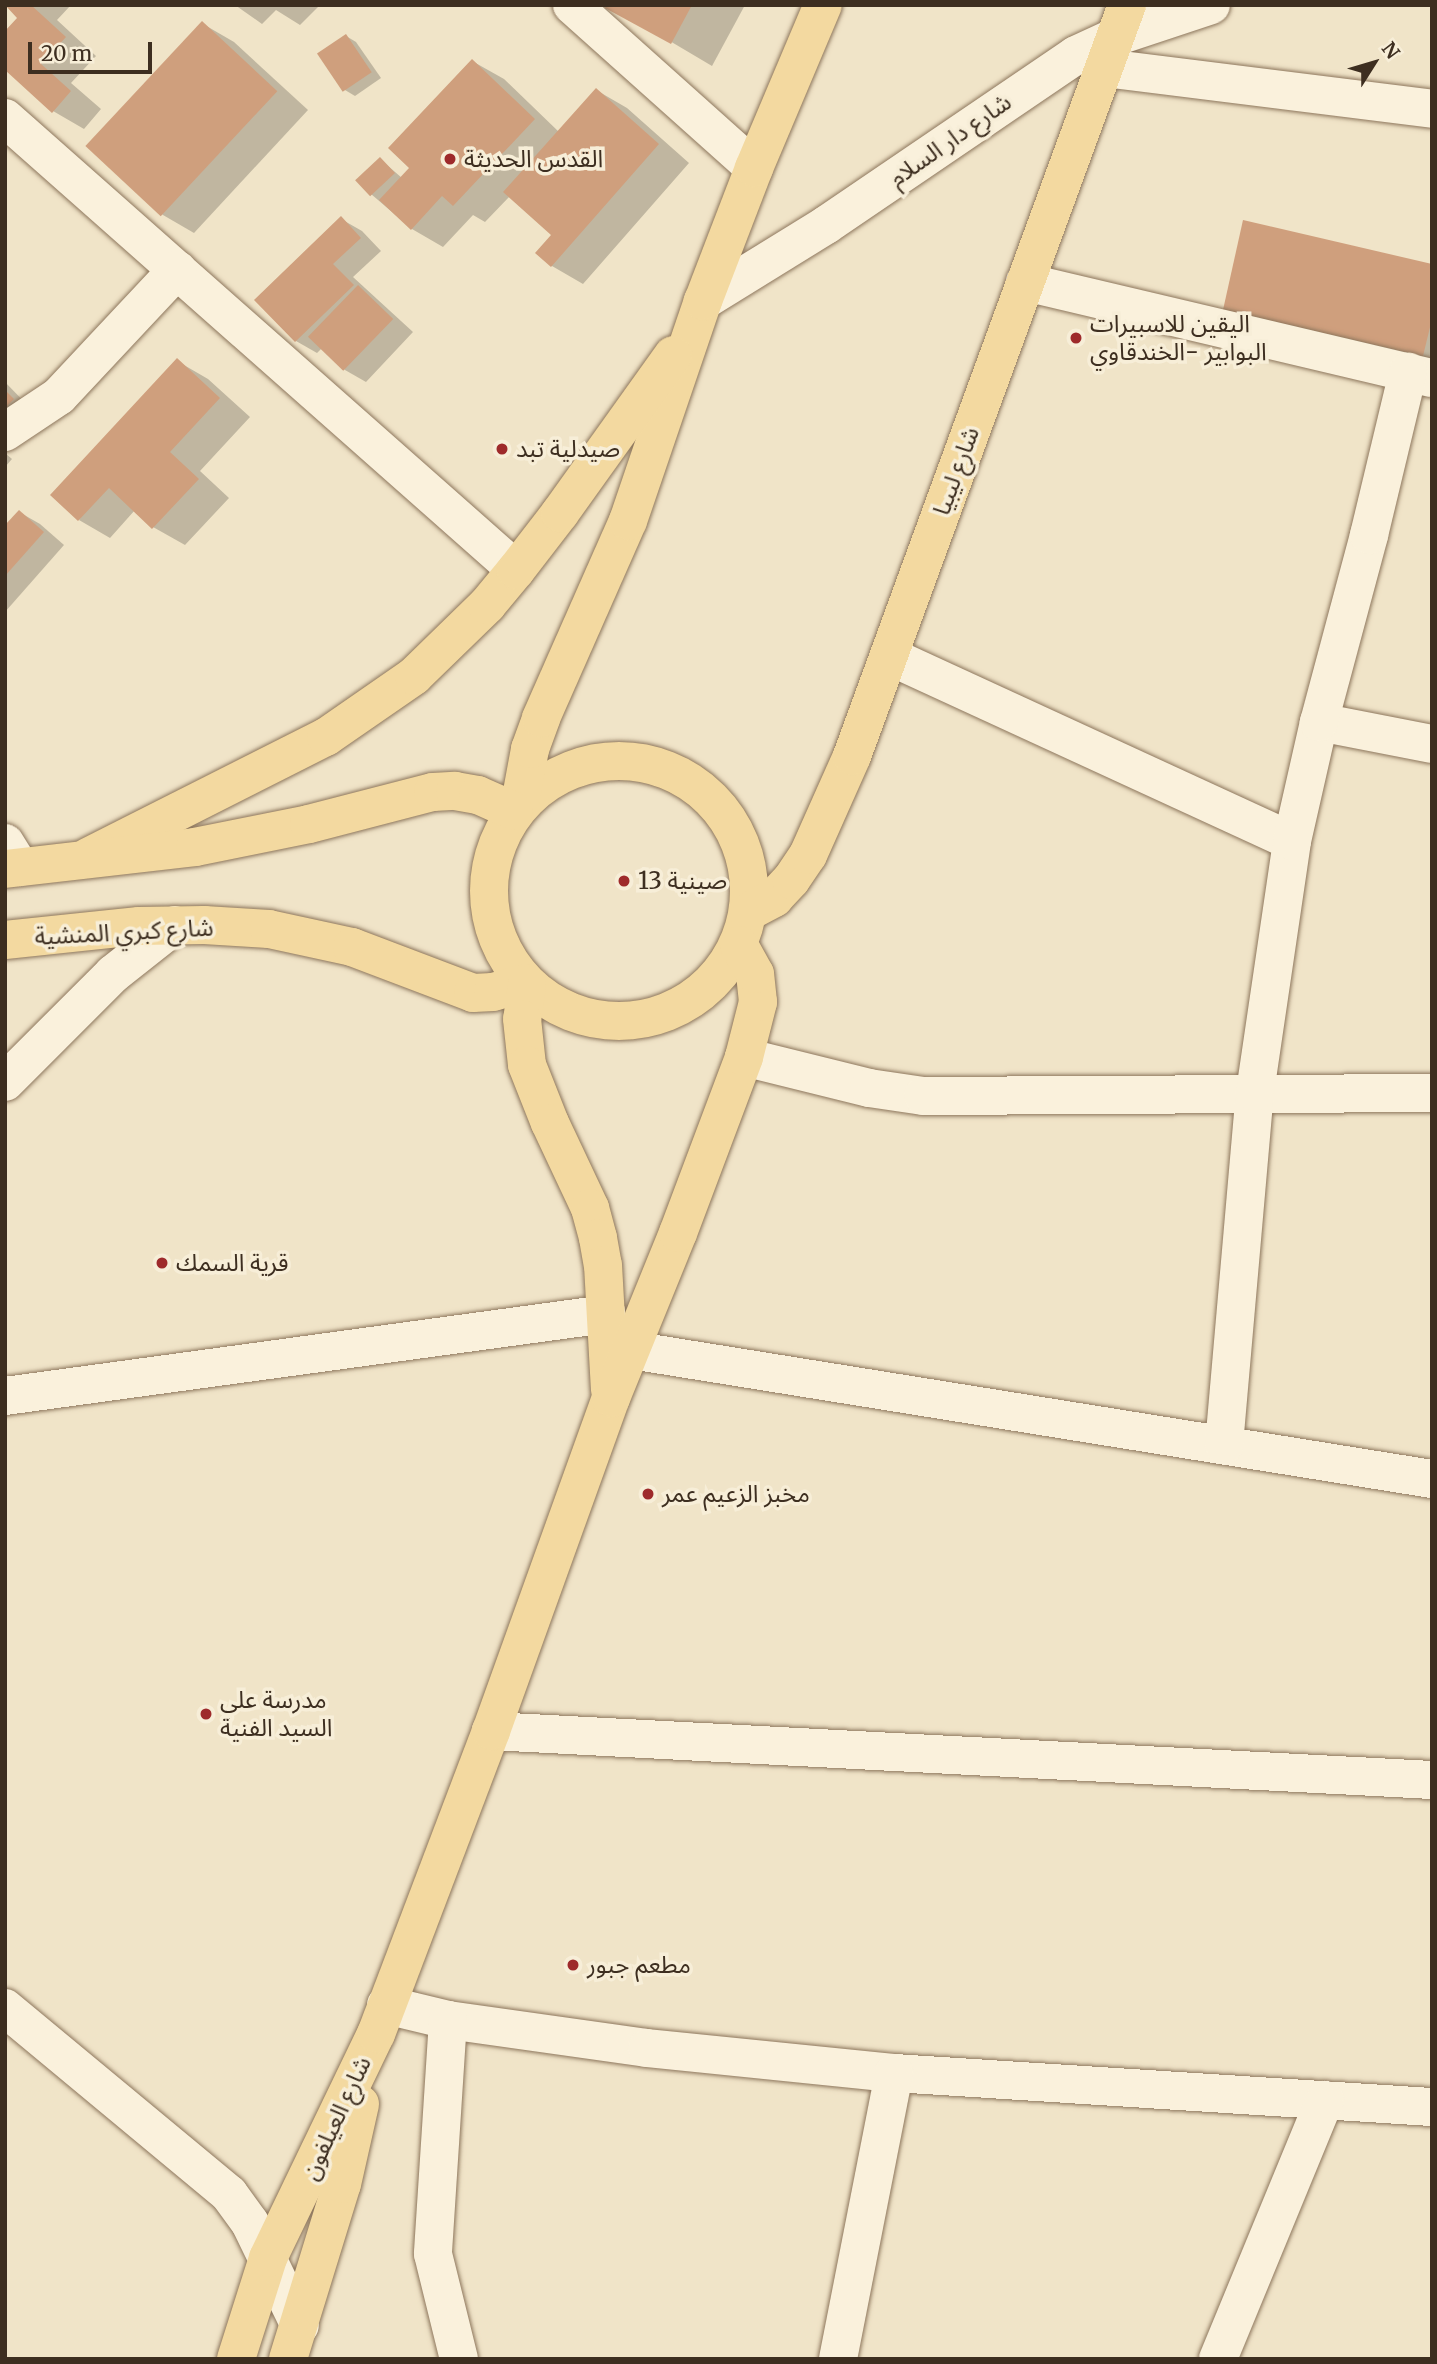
<!DOCTYPE html>
<html>
<head>
<meta charset="utf-8">
<style>
  body { margin:0 }
  #map { position:relative; width:1437px; height:2364px; overflow:hidden; background:#f0e4c8; font-family:Merriweather,"Noto Sans Arabic",serif }
  div>[style] { position:absolute }
  .shadow>* { inset:0; background:#0003 }
  .building>* { inset:0; background:#cf9f7d; transform-origin:0 0 }
  .roads { filter:drop-shadow(0 0 2px #8d765c) drop-shadow(0 0 2px #8d765c) }
  .minor>* { height:38px; margin:-19px; padding:0 19px; transform-origin:19px; border-radius:19px; background:#faf1dc }
  .tertiary>* { height:38px; margin:-19px; padding:0 19px; transform-origin:19px; border-radius:19px; background:#faf1dc }
  .primary>* { height:38px; margin:-19px; padding:0 19px; transform-origin:19px; border-radius:19px; background:#f3d9a0 }
  .primary>.ring { margin:-19px; padding:0; box-sizing:content-box; background:none; border:38px solid #f3d9a0; border-radius:50% }
  .dots>* { width:19px; height:19px; translate:-50% -50%; box-sizing:border-box; border:4px solid #f7eed8; border-radius:50% }
  span { translate:-50% -50%; white-space:nowrap; text-align:center; line-height:1.15; -webkit-text-stroke:7px #f7eed8; paint-order:stroke }
  .street-label { font-size:24px; color:#3d2e20 }
  .poi-label { font-size:24px; color:#3d2e20 }
  .left { translate:0 -50%; text-align:left }
  .frame { position:absolute; inset:0; border:7px solid #3d2e20; pointer-events:none }
  .north { position:absolute; left:1339px; top:28px; width:70px; height:70px; -webkit-text-stroke:5px #f7eed8; paint-order:stroke; rotate:53deg; font-size:19px; font-weight:700; line-height:28px; text-align:center; color:#3d2e20 }
  .north::after { content:''; display:block; margin:auto; width:24px; height:32px; background:#3d2e20; clip-path:polygon(50% 0,100% 100%,50% 72%,0 100%) }
  .scale { position:absolute; left:28px; top:42px; width:124px; height:32px; box-sizing:border-box; border:4px solid #3d2e20; border-top:0; padding-left:9px; font-size:21px; line-height:24px; white-space:nowrap; color:#3d2e20; -webkit-text-stroke:5px #f7eed8; paint-order:stroke }
</style>
</head>
<body>
<div id="map">
  <div class="shadow">
    <div style="clip-path:polygon(6px 5px,71px 5px,57px 20px,96px 56px,71px 83px,101px 109px,84px 129px,53px 111px,20px 18px)"></div>
    <div style="clip-path:polygon(235px 5px,318px 5px,319px 6px,300px 25px,276px 10px,262px 24px)"></div>
    <div style="clip-path:polygon(609px 5px,745px 5px,712px 66px)"></div>
    <div style="clip-path:polygon(203px 24px,234px 42px,308px 110px,194px 233px,163px 215px,89px 147px)"></div>
    <div style="clip-path:polygon(346px 36px,356px 42px,381px 78px,355px 96px,345px 90px)"></div>
    <div style="clip-path:polygon(472px 61px,504px 79px,559px 132px,596px 90px,627px 108px,689px 163px,583px 284px,552px 266px,554px 235px,510px 196px,485px 222px,473px 215px,443px 247px,412px 229px,371px 194px,380px 159px,402px 178px,412px 168px)"></div>
    <div style="clip-path:polygon(341px 219px,362px 231px,381px 251px,353px 277px,413px 332px,366px 382px,345px 370px,322px 348px,317px 353px,296px 341px,257px 300px)"></div>
    <div style="clip-path:polygon(1432px 265px,1432px 368px,1256px 328px)"></div>
    <div style="clip-path:polygon(177px 361px,208px 379px,250px 417px,200px 471px,229px 498px,185px 545px,153px 527px,135px 510px,110px 538px,79px 520px)"></div>
    <div style="clip-path:polygon(5px 382px,34px 412px,5px 440px)"></div>
    <div style="clip-path:polygon(5px 453px,12px 459px,5px 467px)"></div>
    <div style="clip-path:polygon(19px 512px,40px 524px,64px 545px,5px 612px,5px 528px)"></div>
  </div>
  <div class="building">
    <div style="clip-path:polygon(5px 5px,31px 5px,66px 37px,41px 64px,71px 91px,52px 113px,5px 70px,5px 31px,17px 18px)"></div>
    <div style="clip-path:polygon(607px 5px,692px 5px,671px 44px,605px 8px)"></div>
    <div style="left:202px;top:21px;width:103px;height:171px;rotate:43deg"></div>
    <div style="left:346px;top:34px;width:46px;height:35px;rotate:56deg"></div>
    <div style="clip-path:polygon(472px 59px,535px 119px,453px 206px,442px 196px,411px 230px,379px 200px,409px 168px,388px 148px)"></div>
    <div style="clip-path:polygon(596px 88px,659px 144px,551px 267px,535px 253px,551px 235px,503px 192px)"></div>
    <div style="left:380px;top:157px;width:22px;height:34px;rotate:47deg"></div>
    <div style="clip-path:polygon(341px 216px,361px 238px,333px 264px,354px 285px,295px 342px,254px 300px)"></div>
    <div style="clip-path:polygon(1243px 220px,1432px 264px,1432px 319px,1423px 356px,1223px 310px)"></div>
    <div style="left:358px;top:285px;width:49px;height:72px;rotate:44deg"></div>
    <div style="clip-path:polygon(177px 358px,220px 398px,170px 452px,199px 479px,152px 529px,109px 488px,78px 521px,50px 495px)"></div>
    <div style="clip-path:polygon(5px 390px,14px 399px,5px 408px)"></div>
    <div style="clip-path:polygon(19px 510px,44px 532px,5px 576px,5px 525px)"></div>
  </div>
  <div class="roads">
    <div class="minor">
      <div style="left:572px;top:5px;width:244px;rotate:41.8deg"></div>
      <div style="left:1105px;top:68px;width:330px;rotate:7.1deg"></div>
      <div style="left:5px;top:118px;width:682px;rotate:41.49deg"></div>
      <div style="left:1025px;top:282px;width:418px;rotate:13.3deg"></div>
      <div style="left:5px;top:432px;width:65px;rotate:-33.7deg"></div>
      <div style="left:59px;top:396px;width:173px;rotate:-46.9deg"></div>
      <div style="left:889px;top:656px;width:443px;rotate:24.7deg"></div>
      <div style="left:1319px;top:722px;width:115px;rotate:11deg"></div>
      <div style="left:5px;top:843px;width:28px;rotate:58deg"></div>
      <div style="left:744px;top:1057px;width:129px;rotate:13.9deg"></div>
      <div style="left:869px;top:1088px;width:55px;rotate:8.4deg"></div>
      <div style="left:923px;top:1096px;width:509px;rotate:-0.34deg"></div>
      <div style="left:631px;top:1350px;width:811px;rotate:9.15deg"></div>
      <div style="left:5px;top:1396px;width:607px;rotate:-7.77deg"></div>
      <div style="left:1224px;top:1445px;width:354px;rotate:-85deg"></div>
      <div style="left:1255px;top:1092px;width:254px;rotate:-81.6deg"></div>
      <div style="left:1292px;top:841px;width:122px;rotate:-77.2deg"></div>
      <div style="left:1319px;top:722px;width:194px;rotate:-75deg"></div>
      <div style="left:1369px;top:535px;width:168px;rotate:-76.5deg"></div>
      <div style="left:491px;top:1731px;width:942px;rotate:2.98deg"></div>
      <div style="left:386px;top:2005px;width:64px;rotate:13.6deg"></div>
      <div style="left:448px;top:2020px;width:201px;rotate:8deg"></div>
      <div style="left:647px;top:2048px;width:248px;rotate:5.8deg"></div>
      <div style="left:894px;top:2073px;width:539px;rotate:3.62deg"></div>
      <div style="left:448px;top:2020px;width:234px;rotate:93.7deg"></div>
      <div style="left:433px;top:2254px;width:108px;rotate:76.1deg"></div>
      <div style="left:838px;top:2359px;width:291px;rotate:-78.9deg"></div>
      <div style="left:1218px;top:2359px;width:280px;rotate:-67.6deg"></div>
    </div>
    <div class="tertiary">
      <div style="left:703px;top:301px;width:145px;rotate:-31.7deg"></div>
      <div style="left:826px;top:225px;width:302px;rotate:-34.2deg"></div>
      <div style="left:1076px;top:55px;width:43px;rotate:-24.8deg"></div>
      <div style="left:1115px;top:37px;width:101px;rotate:-18.4deg"></div>
      <div style="left:5px;top:1082px;width:153px;rotate:-45deg"></div>
      <div style="left:113px;top:974px;width:79px;rotate:-38.3deg"></div>
      <div style="left:5px;top:2008px;width:291px;rotate:39.7deg"></div>
      <div style="left:229px;top:2194px;width:36px;rotate:54deg"></div>
      <div style="left:250px;top:2223px;width:114px;rotate:64.1deg"></div>
    </div>
    <div class="primary">
      <div class="ring" style="left:489px;top:761px;width:222px;height:222px"></div>
      <div style="left:520px;top:803px;width:55px;rotate:-79.5deg"></div>
      <div style="left:530px;top:749px;width:33px;rotate:-70deg"></div>
      <div style="left:541px;top:718px;width:215px;rotate:-66.2deg"></div>
      <div style="left:628px;top:521px;width:232px;rotate:-71.2deg"></div>
      <div style="left:703px;top:301px;width:142px;rotate:-69deg"></div>
      <div style="left:754px;top:168px;width:177px;rotate:-67.1deg"></div>
      <div style="left:88px;top:857px;width:267px;rotate:-26.8deg"></div>
      <div style="left:326px;top:737px;width:107px;rotate:-34.7deg"></div>
      <div style="left:414px;top:676px;width:102px;rotate:-44.2deg"></div>
      <div style="left:487px;top:605px;width:45px;rotate:-50.4deg"></div>
      <div style="left:516px;top:570px;width:72px;rotate:-52.3deg"></div>
      <div style="left:560px;top:513px;width:194px;rotate:-54.4deg"></div>
      <div style="left:5px;top:869px;width:191px;rotate:-6.6deg"></div>
      <div style="left:195px;top:847px;width:116px;rotate:-11.4deg"></div>
      <div style="left:309px;top:824px;width:128px;rotate:-14.5deg"></div>
      <div style="left:433px;top:792px;width:22px;rotate:-3deg"></div>
      <div style="left:455px;top:791px;width:23px;rotate:10deg"></div>
      <div style="left:478px;top:795px;width:39px;rotate:24deg"></div>
      <div style="left:748px;top:912px;width:30px;rotate:-28deg"></div>
      <div style="left:774px;top:898px;width:25px;rotate:-47deg"></div>
      <div style="left:791px;top:880px;width:30px;rotate:-56deg"></div>
      <div style="left:808px;top:855px;width:108px;rotate:-66deg"></div>
      <div style="left:852px;top:756px;width:800px;rotate:-69.89deg"></div>
      <div style="left:5px;top:940px;width:135px;rotate:-6deg"></div>
      <div style="left:139px;top:926px;width:65px;rotate:-0.9deg"></div>
      <div style="left:204px;top:925px;width:65px;rotate:3.5deg"></div>
      <div style="left:269px;top:929px;width:85px;rotate:12.2deg"></div>
      <div style="left:352px;top:947px;width:129px;rotate:20.8deg"></div>
      <div style="left:473px;top:993px;width:20px;rotate:-3deg"></div>
      <div style="left:493px;top:992px;width:33px;rotate:-16deg"></div>
      <div style="left:527px;top:985px;width:34px;rotate:98deg"></div>
      <div style="left:522px;top:1019px;width:46px;rotate:83.8deg"></div>
      <div style="left:527px;top:1065px;width:62px;rotate:68.4deg"></div>
      <div style="left:550px;top:1123px;width:94px;rotate:64.8deg"></div>
      <div style="left:590px;top:1208px;width:31px;rotate:75deg"></div>
      <div style="left:598px;top:1238px;width:27px;rotate:80deg"></div>
      <div style="left:603px;top:1265px;width:125px;rotate:86.8deg"></div>
      <div style="left:236px;top:2359px;width:106px;rotate:-72.4deg"></div>
      <div style="left:268px;top:2258px;width:249px;rotate:-64.3deg"></div>
      <div style="left:376px;top:2034px;width:324px;rotate:-69.2deg"></div>
      <div style="left:491px;top:1731px;width:354px;rotate:-70.2deg"></div>
      <div style="left:611px;top:1398px;width:178px;rotate:-67.9deg"></div>
      <div style="left:678px;top:1233px;width:188px;rotate:-69.4deg"></div>
      <div style="left:744px;top:1057px;width:57px;rotate:-75.7deg"></div>
      <div style="left:758px;top:1002px;width:28px;rotate:-96deg"></div>
      <div style="left:755px;top:974px;width:33px;rotate:-119deg"></div>
      <div style="left:288px;top:2359px;width:183px;rotate:-72.9deg"></div>
      <div style="left:342px;top:2184px;width:82px;rotate:-77.3deg"></div>
    </div>
  </div>
  <div class="dots">
    <div style="left:450px;top:159px;background:#9e2a2b"></div>
    <div style="left:1076px;top:338px;background:#9e2a2b"></div>
    <div style="left:502px;top:449px;background:#9e2a2b"></div>
    <div style="left:624px;top:881px;background:#9e2a2b"></div>
    <div style="left:162px;top:1263px;background:#9e2a2b"></div>
    <div style="left:648px;top:1494px;background:#9e2a2b"></div>
    <div style="left:206px;top:1714px;background:#9e2a2b"></div>
    <div style="left:573px;top:1965px;background:#9e2a2b"></div>
  </div>
  <div class="street-label">
    <span style="left:950px;top:140px;rotate:-35deg">شارع دار السلام</span>
    <span style="left:956px;top:471px;rotate:-70deg">شارع ليبيا</span>
    <span style="left:124px;top:932px;rotate:-3deg">شارع كبري المنشية</span>
    <span style="left:336px;top:2118px;rotate:-65deg">شارع العيلفون</span>
  </div>
  <div class="poi-label">
    <span class="left" style="left:464px;top:159px">القدس الحديثة</span>
    <span class="left" style="left:1090px;top:338px">اليقين للاسبيرات<br>البوابير -الخندقاوي</span>
    <span class="left" style="left:516px;top:449px">صيدلية تبد</span>
    <span class="left" style="left:638px;top:881px">صينية 13</span>
    <span class="left" style="left:176px;top:1263px">قرية السمك</span>
    <span class="left" style="left:662px;top:1494px">مخبز الزعيم عمر</span>
    <span class="left" style="left:220px;top:1714px">مدرسة علي<br>السيد الفنية</span>
    <span class="left" style="left:587px;top:1965px">مطعم جبور</span>
  </div>
  <div class="frame"></div>
  <div class="north">N</div>
  <div class="scale">20 m</div>
</div>
</body>
</html>
